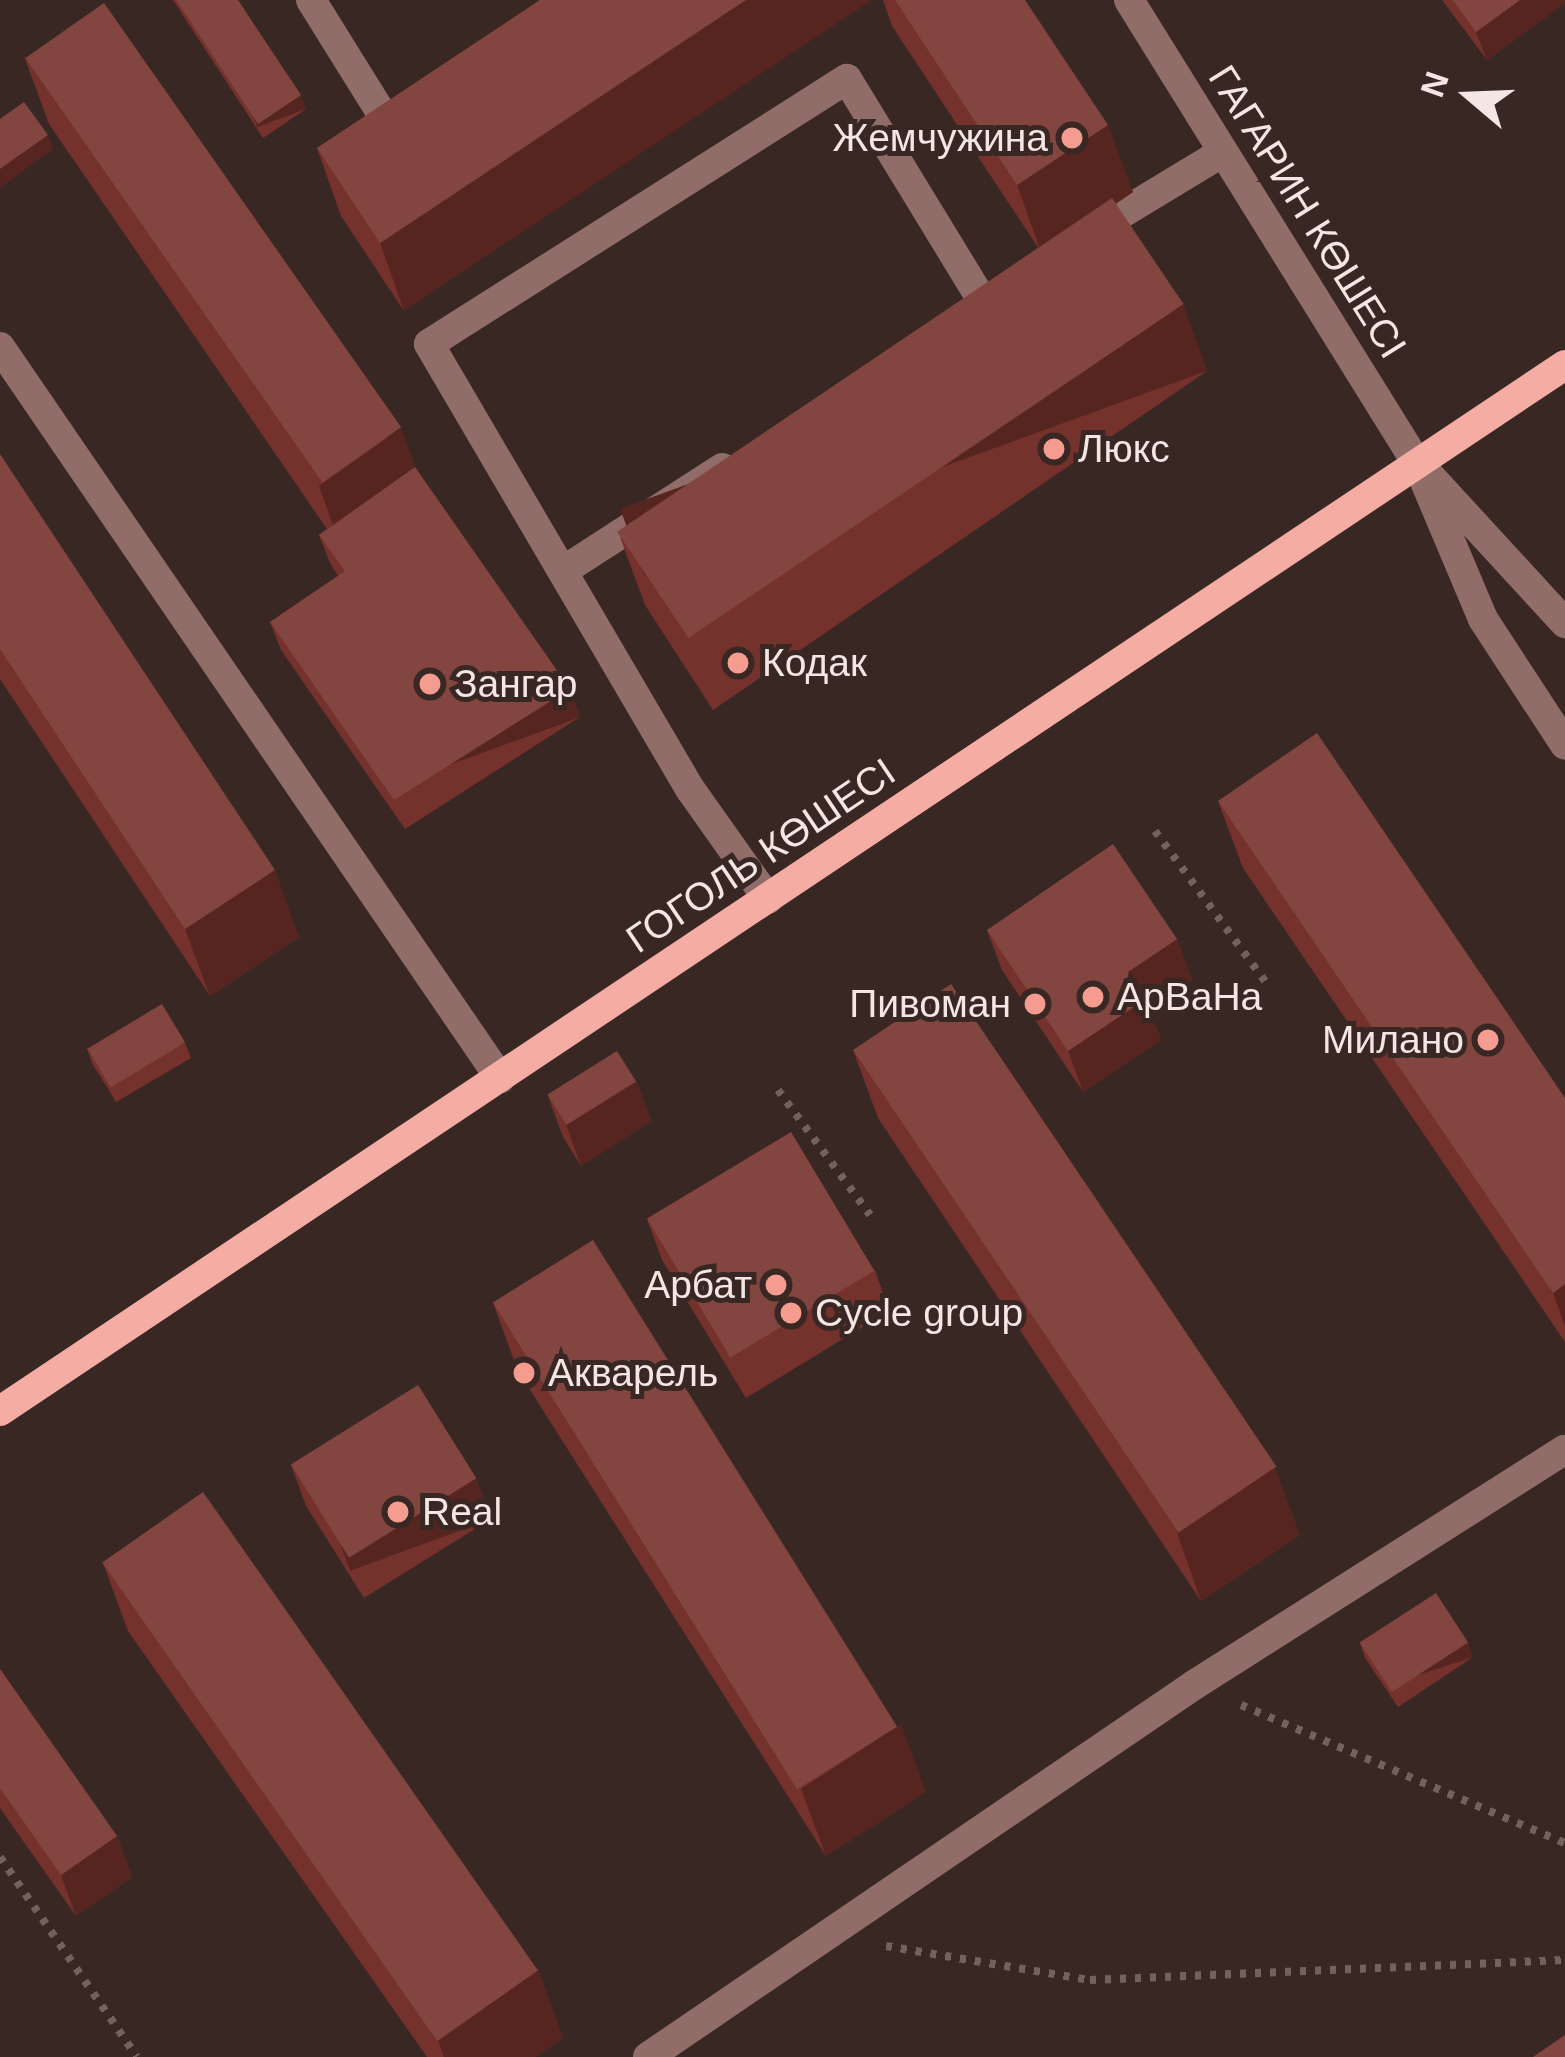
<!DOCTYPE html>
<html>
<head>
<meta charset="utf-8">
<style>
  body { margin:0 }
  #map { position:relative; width:1565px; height:2057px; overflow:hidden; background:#392724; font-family:Arial,sans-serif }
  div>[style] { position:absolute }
  .path>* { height:8px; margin-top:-4px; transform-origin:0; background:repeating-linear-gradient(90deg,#72615f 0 6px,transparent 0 15px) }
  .minor>* { height:30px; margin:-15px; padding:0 15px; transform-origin:15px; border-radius:15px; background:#906d68 }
  .major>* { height:30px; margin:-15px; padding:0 15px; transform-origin:15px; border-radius:15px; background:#f5ada3 }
  .wall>* { inset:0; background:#75322c }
  .shaded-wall>* { inset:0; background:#572520; transform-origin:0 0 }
  .building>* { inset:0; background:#824540; transform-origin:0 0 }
  .dots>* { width:33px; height:33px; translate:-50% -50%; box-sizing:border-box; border:6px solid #392724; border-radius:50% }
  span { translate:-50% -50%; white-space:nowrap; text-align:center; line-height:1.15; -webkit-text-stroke:10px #392724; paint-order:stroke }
  .poi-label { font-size:39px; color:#f3e6e4 }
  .right { translate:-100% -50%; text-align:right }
  .left { translate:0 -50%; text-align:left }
  .street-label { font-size:39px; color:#f3e6e4 }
  .north { position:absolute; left:1409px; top:36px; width:120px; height:120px; -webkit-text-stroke:9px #392724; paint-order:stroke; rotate:289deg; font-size:33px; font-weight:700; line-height:48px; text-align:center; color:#f3e6e4 }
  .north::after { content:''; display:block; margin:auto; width:42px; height:54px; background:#f3e6e4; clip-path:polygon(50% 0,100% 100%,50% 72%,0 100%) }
</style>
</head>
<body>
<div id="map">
  <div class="path">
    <div style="left:1155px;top:831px;width:193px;rotate:53.8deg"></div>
    <div style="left:778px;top:1090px;width:155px;rotate:53.6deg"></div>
    <div style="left:1241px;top:1705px;width:352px;rotate:23.1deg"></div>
    <div style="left:0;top:1857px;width:242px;rotate:55.6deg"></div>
    <div style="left:886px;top:1946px;width:207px;rotate:9.5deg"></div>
    <div style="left:1090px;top:1980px;width:475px;rotate:-2.4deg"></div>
  </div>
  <div class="minor">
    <div style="left:311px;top:0;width:165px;rotate:58.1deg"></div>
    <div style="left:1129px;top:0;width:547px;rotate:58.14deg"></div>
    <div style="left:1418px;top:465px;width:167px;rotate:67.1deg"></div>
    <div style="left:1483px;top:619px;width:150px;rotate:56.9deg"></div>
    <div style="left:1091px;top:232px;width:154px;rotate:-31.2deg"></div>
    <div style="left:0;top:347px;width:886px;rotate:55.63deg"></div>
    <div style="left:1427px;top:473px;width:204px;rotate:47.4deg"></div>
    <div style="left:566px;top:569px;width:186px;rotate:-32.9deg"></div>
    <div style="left:768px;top:899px;width:135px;rotate:-125.3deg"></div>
    <div style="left:690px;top:789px;width:516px;rotate:-120.39deg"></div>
    <div style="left:429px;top:344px;width:495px;rotate:-32.4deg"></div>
    <div style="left:847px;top:79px;width:259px;rotate:58.6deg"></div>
    <div style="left:648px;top:2057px;width:661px;rotate:-34.27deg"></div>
    <div style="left:1194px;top:1685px;width:439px;rotate:-32.4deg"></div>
  </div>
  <div class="major">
    <div style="left:0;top:1411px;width:1882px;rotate:-33.76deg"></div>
  </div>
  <div class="wall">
    <div style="clip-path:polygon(173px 0,238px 0,306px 109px,263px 138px)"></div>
    <div style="clip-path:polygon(540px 0,404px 311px,341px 216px,317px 148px)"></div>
    <div style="clip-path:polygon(883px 0,1025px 0,1133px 192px,1116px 204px,1207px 371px,713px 710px,645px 605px,620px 537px,1039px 249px,892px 26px)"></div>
    <div style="clip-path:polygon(1442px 0,1565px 0,1565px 3px,1487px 60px)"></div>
    <div style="clip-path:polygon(24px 56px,415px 467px,580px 717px,405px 829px,281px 650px,270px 622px,338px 576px,330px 563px,319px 535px,327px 529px,49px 124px)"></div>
    <div style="clip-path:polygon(0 454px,299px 937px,210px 996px,0 679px)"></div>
    <div style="clip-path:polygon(1218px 801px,1565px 1098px,1565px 1342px,1243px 868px)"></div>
    <div style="clip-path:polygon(987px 930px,1177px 939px,1192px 980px,1149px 1009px,1161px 1040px,1083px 1092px,1002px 970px)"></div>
    <div style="clip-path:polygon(185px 1043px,191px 1058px,116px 1102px,92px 1063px,87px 1048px)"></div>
    <div style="clip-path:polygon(853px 1050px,1300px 1535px,1201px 1601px,878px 1118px)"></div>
    <div style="clip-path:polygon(636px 1081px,651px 1121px,581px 1166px,563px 1137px,548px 1096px)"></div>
    <div style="clip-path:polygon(647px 1219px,875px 1270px,889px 1311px,746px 1398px,662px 1260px)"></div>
    <div style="clip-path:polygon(493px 1303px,926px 1792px,826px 1856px,518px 1371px)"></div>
    <div style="clip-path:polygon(291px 1465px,476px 1478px,491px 1519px,364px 1598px,306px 1506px)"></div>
    <div style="clip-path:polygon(103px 1563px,538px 1970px,563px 2038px,535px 2057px,427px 2057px,128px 1631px)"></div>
    <div style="clip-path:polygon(1360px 1643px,1473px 1657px,1398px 1707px,1365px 1658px)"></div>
    <div style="clip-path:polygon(0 1669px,117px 1836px,132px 1877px,76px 1916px,0 1808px)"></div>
  </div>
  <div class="shaded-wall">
    <div style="clip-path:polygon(746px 0,872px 0,404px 311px,380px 243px)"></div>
    <div style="clip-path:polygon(1520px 0,1565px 0,1565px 3px,1487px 60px,1476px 32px)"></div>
    <div style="left:301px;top:95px;width:15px;height:52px;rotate:70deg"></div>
    <div style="clip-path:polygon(1108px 125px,1133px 192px,1041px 252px,1017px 185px)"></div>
    <div style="clip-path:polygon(48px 135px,53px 149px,0 188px,0 169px)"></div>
    <div style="left:1183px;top:304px;width:71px;height:599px;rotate:70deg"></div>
    <div style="clip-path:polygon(401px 428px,426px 496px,343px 553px,319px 486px)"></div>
    <div style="left:570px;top:689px;width:30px;height:208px;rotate:70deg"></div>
    <div style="clip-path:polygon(275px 870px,299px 937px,210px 996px,185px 929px)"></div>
    <div style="clip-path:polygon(1177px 939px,1192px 980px,1149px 1009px,1161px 1040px,1083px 1092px,1068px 1051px,1128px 972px)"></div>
    <div style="clip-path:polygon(636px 1081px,651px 1121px,581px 1166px,566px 1125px)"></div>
    <div style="clip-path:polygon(1565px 1284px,1565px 1326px,1553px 1293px)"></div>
    <div style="clip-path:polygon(1275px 1467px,1300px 1535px,1201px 1601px,1177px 1533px)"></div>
    <div style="left:476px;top:1478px;width:44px;height:150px;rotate:70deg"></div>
    <div style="left:1468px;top:1642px;width:16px;height:90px;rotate:72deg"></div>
    <div style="clip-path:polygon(901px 1724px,926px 1792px,826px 1856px,801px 1789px)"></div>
    <div style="clip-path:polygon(117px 1836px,132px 1877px,76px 1916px,61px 1875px)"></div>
    <div style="clip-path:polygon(538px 1970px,563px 2038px,535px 2057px,444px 2057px,438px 2041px)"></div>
  </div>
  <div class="building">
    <div style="clip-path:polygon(176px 0,238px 0,301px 95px,258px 124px)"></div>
    <div style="clip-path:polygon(540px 0,746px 0,380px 243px,317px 148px)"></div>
    <div style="clip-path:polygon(895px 0,1025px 0,1108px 125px,1017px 185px)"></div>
    <div style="clip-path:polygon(1453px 0,1520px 0,1476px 32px)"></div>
    <div style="left:104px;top:3px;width:518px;height:96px;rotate:55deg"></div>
    <div style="clip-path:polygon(24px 102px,48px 135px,0 169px,0 119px)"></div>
    <div style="left:1112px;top:198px;width:128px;height:597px;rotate:56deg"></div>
    <div style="clip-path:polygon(0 454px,275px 870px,185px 929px,0 649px)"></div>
    <div style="clip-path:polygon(415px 467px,570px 689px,394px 800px,270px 622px,345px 571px,319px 535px)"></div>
    <div style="clip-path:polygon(1317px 733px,1565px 1098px,1565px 1284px,1553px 1293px,1218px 801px)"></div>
    <div style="clip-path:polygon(1113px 844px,1177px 939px,1128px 972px,1146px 999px,1068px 1051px,987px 930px)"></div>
    <div style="left:951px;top:984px;width:582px;height:118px;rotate:56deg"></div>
    <div style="left:162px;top:1004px;width:45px;height:87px;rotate:59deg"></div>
    <div style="left:617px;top:1051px;width:36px;height:82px;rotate:58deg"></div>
    <div style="left:791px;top:1132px;width:162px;height:168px;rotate:59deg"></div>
    <div style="left:593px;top:1240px;width:574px;height:118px;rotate:58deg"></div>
    <div style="left:418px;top:1385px;width:110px;height:150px;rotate:58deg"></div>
    <div style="left:203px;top:1492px;width:584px;height:123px;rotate:55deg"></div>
    <div style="left:1436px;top:1593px;width:59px;height:91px;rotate:57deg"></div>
    <div style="clip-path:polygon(0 1669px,117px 1836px,61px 1875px,0 1788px)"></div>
    <div style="clip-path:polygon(1565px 2035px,1565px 2057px,1533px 2057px)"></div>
  </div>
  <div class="dots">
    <div style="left:1072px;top:138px;background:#f59c91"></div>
    <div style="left:1054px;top:449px;background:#f59c91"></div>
    <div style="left:738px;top:663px;background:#f59c91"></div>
    <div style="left:430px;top:684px;background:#f59c91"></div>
    <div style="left:1093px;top:997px;background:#f59c91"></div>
    <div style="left:1035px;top:1004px;background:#f59c91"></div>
    <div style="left:1488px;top:1040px;background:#f59c91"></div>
    <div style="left:776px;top:1285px;background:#f59c91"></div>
    <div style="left:791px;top:1313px;background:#f59c91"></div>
    <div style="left:524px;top:1373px;background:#f59c91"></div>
    <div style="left:398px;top:1512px;background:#f59c91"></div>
  </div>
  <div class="poi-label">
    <span class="right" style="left:1048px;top:138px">Жемчужина</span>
    <span class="left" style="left:1078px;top:449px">Люкс</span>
    <span class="left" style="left:762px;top:663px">Кодак</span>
    <span class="left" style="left:454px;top:684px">Зангар</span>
    <span class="left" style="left:1117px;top:997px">АрВаНа</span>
    <span class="right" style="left:1011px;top:1004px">Пивоман</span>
    <span class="right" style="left:1464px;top:1040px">Милано</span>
    <span class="right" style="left:752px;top:1285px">Арбат</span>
    <span class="left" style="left:815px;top:1313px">Cycle group</span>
    <span class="left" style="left:548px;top:1373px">Акварель</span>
    <span class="left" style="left:422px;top:1512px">Real</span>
  </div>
  <div class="street-label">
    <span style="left:1307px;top:212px;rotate:58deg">ГАГАРИН КӨШЕСІ</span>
    <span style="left:761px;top:856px;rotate:-34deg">ГОГОЛЬ КӨШЕСІ</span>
  </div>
  <div class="north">N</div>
</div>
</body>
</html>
